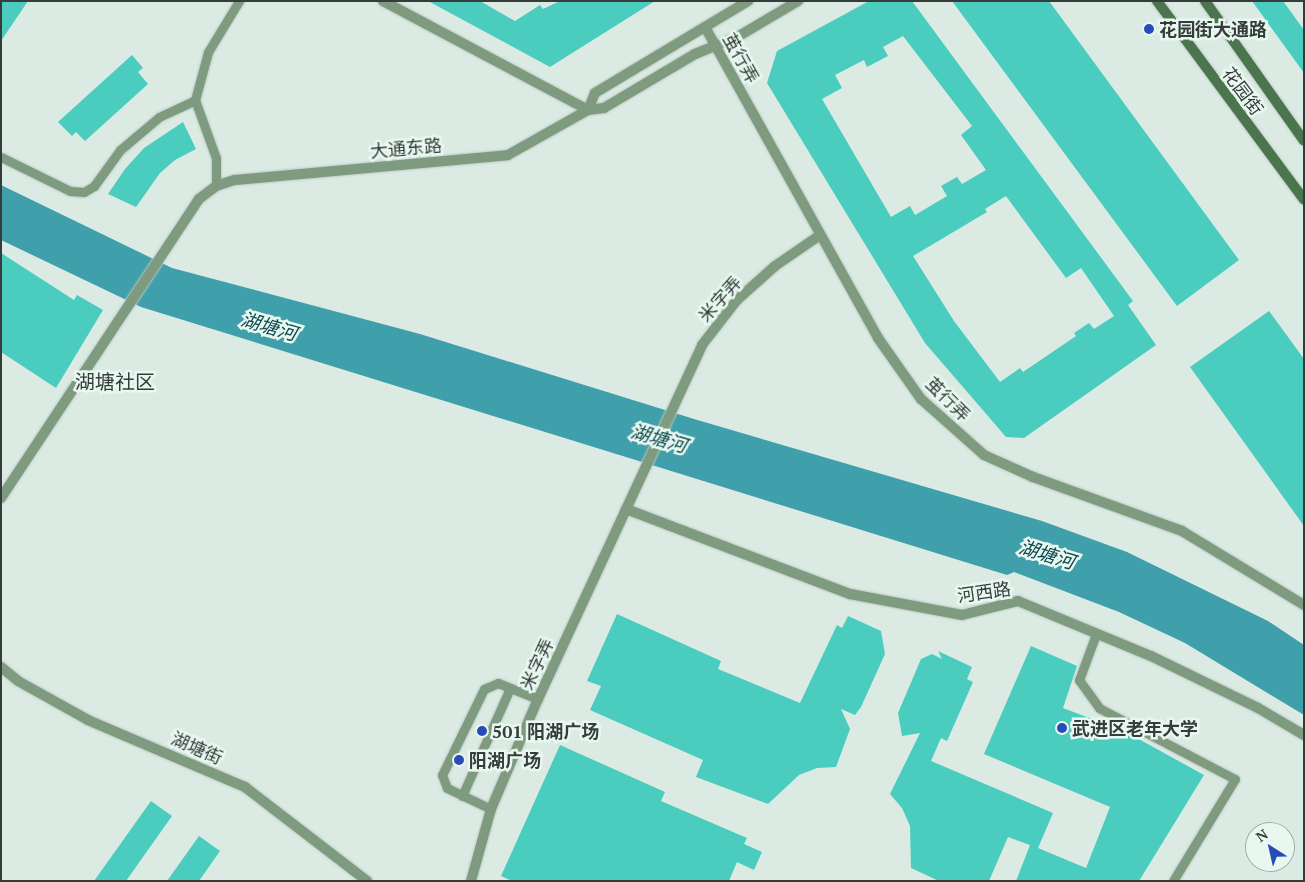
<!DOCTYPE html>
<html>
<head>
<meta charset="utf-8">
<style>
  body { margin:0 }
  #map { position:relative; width:1305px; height:882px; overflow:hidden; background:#dbebe3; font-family:"PT Serif","Noto Sans SC",serif }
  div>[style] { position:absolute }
  .water>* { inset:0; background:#3fa0ac }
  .building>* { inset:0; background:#4accbf }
  .roads { filter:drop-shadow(0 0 1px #bac8c1) drop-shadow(0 0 1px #bac8c1) }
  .service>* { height:9px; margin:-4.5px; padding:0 4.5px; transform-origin:4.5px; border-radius:4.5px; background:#7e9a7f }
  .minor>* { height:10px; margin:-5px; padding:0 5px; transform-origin:5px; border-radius:5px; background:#7e9a7f }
  .tertiary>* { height:10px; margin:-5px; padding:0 5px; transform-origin:5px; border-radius:5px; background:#7e9a7f }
  .secondary>* { height:10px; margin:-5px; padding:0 5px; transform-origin:5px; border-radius:5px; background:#4b754d }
  .dots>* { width:14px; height:14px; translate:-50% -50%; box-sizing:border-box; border:2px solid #e8f8f1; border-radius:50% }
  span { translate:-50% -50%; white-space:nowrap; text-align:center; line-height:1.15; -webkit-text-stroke:5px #e8f8f1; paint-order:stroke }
  .poi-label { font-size:18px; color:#363c39; font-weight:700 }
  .left { translate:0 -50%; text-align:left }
  .street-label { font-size:18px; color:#363c39 }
  .water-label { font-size:19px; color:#0d484e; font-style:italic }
  .quarter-label { font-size:20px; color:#363c39 }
  .frame { position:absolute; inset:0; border:2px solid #363c39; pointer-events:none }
  .north { position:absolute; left:1245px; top:822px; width:50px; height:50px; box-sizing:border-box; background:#e8f8f1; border:1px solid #a1ada7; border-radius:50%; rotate:325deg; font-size:14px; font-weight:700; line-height:20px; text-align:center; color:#363c39 }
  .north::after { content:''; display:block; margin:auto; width:18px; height:22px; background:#294bba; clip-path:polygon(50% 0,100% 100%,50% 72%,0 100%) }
</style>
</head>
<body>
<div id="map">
  <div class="water">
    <div style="clip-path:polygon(1px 185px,172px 268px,420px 334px,694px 419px,1042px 521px,1127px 552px,1268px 621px,1304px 645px,1304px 715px,1185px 643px,1119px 612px,1014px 572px,1007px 575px,141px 307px,1px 240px)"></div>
  </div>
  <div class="building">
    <div style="clip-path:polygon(1px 1px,28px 1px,1px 41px)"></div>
    <div style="clip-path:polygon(428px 1px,480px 1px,515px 21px,540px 5px,543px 9px,560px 1px,655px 1px,550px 67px)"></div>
    <div style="clip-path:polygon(evenodd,869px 1px,912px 1px,1133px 301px,1128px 305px,1156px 345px,1024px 438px,1006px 437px,925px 343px,767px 83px,777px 51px,869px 1px,903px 36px,972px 126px,961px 135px,986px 170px,962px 184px,957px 177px,941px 186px,947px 196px,915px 215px,910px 206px,891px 217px,822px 99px,842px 88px,835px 75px,864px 60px,867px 67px,888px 56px,883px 47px,903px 36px,869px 1px,1006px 196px,1066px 278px,1081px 268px,1114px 316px,1094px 329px,1089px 323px,1074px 333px,1076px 336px,1023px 372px,1020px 368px,1000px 382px,954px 321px,913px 256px,987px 212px,985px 209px,1006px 196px)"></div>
    <div style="clip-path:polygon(952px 1px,1049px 1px,1239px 260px,1177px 306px)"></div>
    <div style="clip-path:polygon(1252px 1px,1283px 1px,1304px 30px,1304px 73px)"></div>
    <div style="clip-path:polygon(132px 55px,143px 68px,138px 72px,148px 84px,85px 141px,76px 132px,72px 136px,58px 122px)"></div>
    <div style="clip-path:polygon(183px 122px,196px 149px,175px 160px,160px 173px,136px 207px,108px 194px,125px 169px,144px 148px)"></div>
    <div style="clip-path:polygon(1px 253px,74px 300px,77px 295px,103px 310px,56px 388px,1px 352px)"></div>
    <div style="clip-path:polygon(1269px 311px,1304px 359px,1304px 526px,1190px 367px)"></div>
    <div style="clip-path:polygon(617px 614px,721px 661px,718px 669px,800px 703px,837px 625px,842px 628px,848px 616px,881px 631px,885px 654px,861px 707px,855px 715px,841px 709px,850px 729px,836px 767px,817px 768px,799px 775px,768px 804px,696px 777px,703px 760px,590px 710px,601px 686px,587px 681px)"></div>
    <div style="clip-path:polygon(1031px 646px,1077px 666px,1063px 708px,1126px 732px,1204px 775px,1139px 881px,1016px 881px,1030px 845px,1008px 837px,989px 881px,939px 881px,911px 868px,910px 826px,902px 808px,890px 794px,920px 733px,902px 736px,898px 713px,921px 659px,932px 654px,942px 659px,938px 651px,972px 667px,967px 679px,973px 682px,947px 741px,941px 738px,931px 761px,1053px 813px,1038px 848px,1086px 868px,1110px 807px,984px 754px)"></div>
    <div style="clip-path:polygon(560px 745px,665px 792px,661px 801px,747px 838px,744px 844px,762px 852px,754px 870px,737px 862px,729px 881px,512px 881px,501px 876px)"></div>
    <div style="clip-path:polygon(151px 801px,172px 816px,126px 881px,94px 881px)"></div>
    <div style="clip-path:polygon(199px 836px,220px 851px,199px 881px,167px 881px)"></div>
  </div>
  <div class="roads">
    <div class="service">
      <div style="left:1px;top:157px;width:77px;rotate:26.2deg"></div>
      <div style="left:70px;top:191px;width:14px;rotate:4deg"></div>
      <div style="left:84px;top:192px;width:12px;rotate:-31deg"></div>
      <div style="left:94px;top:186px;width:44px;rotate:-54.2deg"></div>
      <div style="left:120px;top:150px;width:51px;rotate:-40.2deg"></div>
      <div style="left:159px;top:117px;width:40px;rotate:-25deg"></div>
      <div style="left:216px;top:186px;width:28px;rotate:-90deg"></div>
      <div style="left:216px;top:158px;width:62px;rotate:-109.9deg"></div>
      <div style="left:195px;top:100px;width:50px;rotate:-74.8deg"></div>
      <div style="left:208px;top:52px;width:60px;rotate:-58.7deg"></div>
      <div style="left:1096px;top:634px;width:49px;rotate:110.3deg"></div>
      <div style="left:1079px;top:680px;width:34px;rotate:54deg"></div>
      <div style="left:1099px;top:708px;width:153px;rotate:27.6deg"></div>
      <div style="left:1235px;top:779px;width:119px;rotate:121.3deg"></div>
      <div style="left:462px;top:796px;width:118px;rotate:-66deg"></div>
      <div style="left:491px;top:809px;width:49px;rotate:-154.5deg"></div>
      <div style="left:447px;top:788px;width:14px;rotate:-111deg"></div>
      <div style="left:442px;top:775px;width:96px;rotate:-64deg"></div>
      <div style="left:484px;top:689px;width:15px;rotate:-23deg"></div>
      <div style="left:498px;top:683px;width:43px;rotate:21.8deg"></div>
    </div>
    <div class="minor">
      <div style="left:383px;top:1px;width:232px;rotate:28deg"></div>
      <div style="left:705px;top:27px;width:356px;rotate:60.9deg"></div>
      <div style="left:878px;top:338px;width:75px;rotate:54.8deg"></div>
      <div style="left:921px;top:399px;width:84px;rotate:41.6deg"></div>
      <div style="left:984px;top:455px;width:54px;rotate:24.2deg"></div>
      <div style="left:1033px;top:477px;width:158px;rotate:19.9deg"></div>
      <div style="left:1182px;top:531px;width:143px;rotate:31.2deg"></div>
      <div style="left:626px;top:509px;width:240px;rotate:20.8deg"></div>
      <div style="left:850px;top:594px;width:114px;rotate:10.6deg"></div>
      <div style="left:962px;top:615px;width:58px;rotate:-14deg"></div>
      <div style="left:1018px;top:601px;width:144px;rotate:22.5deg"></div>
      <div style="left:1151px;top:656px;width:119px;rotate:25.9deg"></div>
      <div style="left:1258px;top:708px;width:53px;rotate:30.4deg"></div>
      <div style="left:1px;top:667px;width:22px;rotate:39deg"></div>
      <div style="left:18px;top:681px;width:80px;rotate:29.1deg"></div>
      <div style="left:88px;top:720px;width:171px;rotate:23.1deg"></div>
      <div style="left:245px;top:787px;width:154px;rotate:37.6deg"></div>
      <div style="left:471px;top:881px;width:75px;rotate:-74.5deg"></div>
      <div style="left:491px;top:809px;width:120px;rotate:-66.9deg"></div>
      <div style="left:538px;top:699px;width:390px;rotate:-65.1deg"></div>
      <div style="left:702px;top:345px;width:57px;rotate:-52.1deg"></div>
      <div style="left:737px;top:300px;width:51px;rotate:-41.8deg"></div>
      <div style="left:775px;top:266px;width:55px;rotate:-34.6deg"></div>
    </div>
    <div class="tertiary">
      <div style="left:588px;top:110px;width:18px;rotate:-68deg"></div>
      <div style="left:595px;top:93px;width:179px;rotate:-31deg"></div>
      <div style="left:1px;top:498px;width:359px;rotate:-56.5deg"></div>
      <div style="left:199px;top:199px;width:21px;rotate:-37deg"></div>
      <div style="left:216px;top:186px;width:20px;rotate:-18deg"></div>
      <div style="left:235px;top:180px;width:274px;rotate:-5.2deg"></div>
      <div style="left:508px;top:155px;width:92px;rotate:-29.4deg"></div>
      <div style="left:588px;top:110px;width:16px;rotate:-7deg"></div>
      <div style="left:604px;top:108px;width:106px;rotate:-30.7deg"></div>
      <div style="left:695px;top:54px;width:48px;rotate:-22.2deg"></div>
      <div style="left:739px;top:36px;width:69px;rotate:-30.7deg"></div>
    </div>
    <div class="secondary">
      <div style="left:1157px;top:1px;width:247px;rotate:53.5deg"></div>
      <div style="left:1205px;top:1px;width:171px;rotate:54.7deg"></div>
    </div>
  </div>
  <div class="dots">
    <div style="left:1149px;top:29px;background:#294bba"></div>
    <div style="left:1062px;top:728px;background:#294bba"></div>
    <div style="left:482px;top:731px;background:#294bba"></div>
    <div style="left:459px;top:760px;background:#294bba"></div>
  </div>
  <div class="poi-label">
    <span class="left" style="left:1159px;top:29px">花园街大通路</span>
    <span class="left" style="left:1072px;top:728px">武进区老年大学</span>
    <span class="left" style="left:492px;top:731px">501 阳湖广场</span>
    <span class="left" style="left:469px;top:760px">阳湖广场</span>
  </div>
  <div class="street-label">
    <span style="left:741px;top:58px;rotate:61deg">茧行弄</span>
    <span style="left:1243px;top:91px;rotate:53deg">花园街</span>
    <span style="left:406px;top:148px;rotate:-5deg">大通东路</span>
    <span style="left:720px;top:299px;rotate:-48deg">米字弄</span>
    <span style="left:948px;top:399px;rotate:45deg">茧行弄</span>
    <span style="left:984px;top:592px;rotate:-8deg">河西路</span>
    <span style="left:537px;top:664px;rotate:-65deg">米字弄</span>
    <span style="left:197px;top:748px;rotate:24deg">湖塘街</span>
  </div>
  <div class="water-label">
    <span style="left:269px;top:326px;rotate:16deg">湖塘河</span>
    <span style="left:659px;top:438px;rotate:16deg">湖塘河</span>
    <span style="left:1047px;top:554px;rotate:17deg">湖塘河</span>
  </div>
  <div class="quarter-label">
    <span style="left:115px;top:381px">湖塘社区</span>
  </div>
  <div class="frame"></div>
  <div class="north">N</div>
</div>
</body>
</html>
